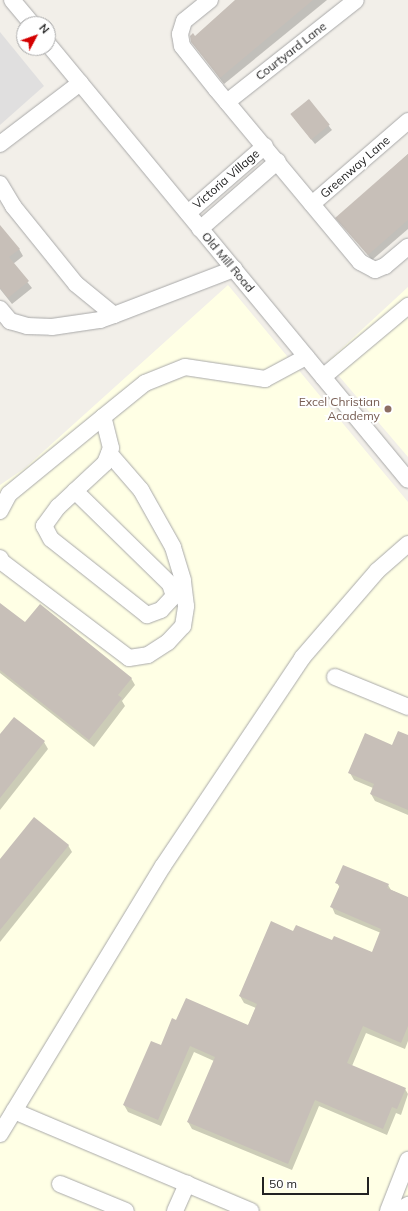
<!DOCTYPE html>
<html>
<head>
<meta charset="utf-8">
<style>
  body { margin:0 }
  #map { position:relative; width:408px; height:1211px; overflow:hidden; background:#f2efe9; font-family:Mulish,sans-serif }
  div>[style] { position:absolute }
  .residential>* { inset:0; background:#e0dfdf }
  .education>* { inset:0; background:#ffffe5 }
  .shadow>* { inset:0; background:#0003 }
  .building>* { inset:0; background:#c7bfb8; transform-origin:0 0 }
  .roads { filter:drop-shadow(0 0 1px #a9a9a9) drop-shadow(0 0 1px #a9a9a9) }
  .minor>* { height:16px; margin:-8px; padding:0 8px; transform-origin:8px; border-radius:8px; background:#fff }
  .dots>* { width:11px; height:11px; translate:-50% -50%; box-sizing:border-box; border:2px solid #fff; border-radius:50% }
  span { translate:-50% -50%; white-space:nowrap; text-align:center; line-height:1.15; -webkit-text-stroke:4px #fff; paint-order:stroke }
  .street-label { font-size:12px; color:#222 }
  .education-label { font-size:12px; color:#785e54 }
  .right { translate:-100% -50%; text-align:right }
  .north { position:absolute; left:16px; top:16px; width:40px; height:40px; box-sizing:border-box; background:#fff; border:1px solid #a7a7a7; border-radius:50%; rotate:49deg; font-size:11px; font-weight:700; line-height:16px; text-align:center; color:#222 }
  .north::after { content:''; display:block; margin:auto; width:14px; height:18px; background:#d40000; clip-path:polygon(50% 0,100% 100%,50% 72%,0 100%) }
  .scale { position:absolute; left:262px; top:1177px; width:107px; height:18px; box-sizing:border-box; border:2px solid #222; border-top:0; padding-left:5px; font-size:12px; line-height:14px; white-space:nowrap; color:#222; -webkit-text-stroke:3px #fff; paint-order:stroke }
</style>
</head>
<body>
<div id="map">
  <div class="residential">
    <div style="clip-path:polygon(0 32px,44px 86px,0 125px)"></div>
  </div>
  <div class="education">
    <div style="clip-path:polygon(228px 285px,408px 502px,408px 1211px,0 1211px,0 485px,25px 468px)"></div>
    <div style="clip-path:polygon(408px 287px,408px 457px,327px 362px)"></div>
  </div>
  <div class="shadow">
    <div style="clip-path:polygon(236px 0,327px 0,224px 84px,192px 42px)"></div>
    <div style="clip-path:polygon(308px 100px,332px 130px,315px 144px,294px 118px)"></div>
    <div style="clip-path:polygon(408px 154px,408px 229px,372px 260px,337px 218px)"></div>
    <div style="clip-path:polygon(0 235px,19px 249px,23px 256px,13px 264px,32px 288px,12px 304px,0 289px)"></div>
    <div style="clip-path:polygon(0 613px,131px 678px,135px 685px,122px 701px,125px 706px,94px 747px,0 673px)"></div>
    <div style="clip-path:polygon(0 736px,44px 742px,48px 749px,0 810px)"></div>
    <div style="clip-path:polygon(408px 736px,408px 815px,375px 801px,371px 794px,373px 788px,354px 780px,350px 773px)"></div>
    <div style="clip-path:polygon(68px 845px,72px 852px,0 942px,0 861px)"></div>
    <div style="clip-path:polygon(337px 883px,388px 885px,391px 890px,408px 898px,408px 1041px,405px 1049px,366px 1033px,352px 1066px,405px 1089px,408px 1094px,401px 1115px,396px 1113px,387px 1135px,319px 1106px,292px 1170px,192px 1129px,188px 1122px,214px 1061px,194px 1052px,161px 1126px,128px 1112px,124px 1105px,177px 1021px,248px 1026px,256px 1008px,244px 1003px,240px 996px,333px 942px,372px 954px,381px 933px,335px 914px,332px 907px,340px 888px)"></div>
  </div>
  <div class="building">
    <div style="clip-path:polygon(235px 0,313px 0,220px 78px,191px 42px,190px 36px,193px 33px,195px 36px)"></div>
    <div style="left:309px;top:99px;width:33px;height:24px;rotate:51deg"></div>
    <div style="clip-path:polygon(408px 154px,408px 220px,368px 255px,335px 218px)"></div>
    <div style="clip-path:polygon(0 225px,20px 249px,9px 257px,29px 281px,8px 298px,0 288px)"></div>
    <div style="clip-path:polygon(0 603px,25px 622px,40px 604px,132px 678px,118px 695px,122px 698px,89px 740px,0 670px)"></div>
    <div style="clip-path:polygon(14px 717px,45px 741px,0 798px,0 734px)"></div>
    <div style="clip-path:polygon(398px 731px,408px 735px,408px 810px,370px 794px,374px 784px,348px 773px,365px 733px,392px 745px)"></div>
    <div style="clip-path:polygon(34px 817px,69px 845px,0 930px,0 859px)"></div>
    <div style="clip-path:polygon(343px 865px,389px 884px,387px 888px,408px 897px,408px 1026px,401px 1043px,363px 1026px,347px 1063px,406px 1088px,397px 1109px,392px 1107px,383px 1129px,315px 1100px,288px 1164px,187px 1122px,215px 1057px,190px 1046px,158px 1120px,123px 1105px,151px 1041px,161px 1045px,172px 1018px,176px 1020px,186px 998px,248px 1025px,257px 1004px,239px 996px,271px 921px,293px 931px,296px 925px,332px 940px,334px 936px,372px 952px,381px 929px,330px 907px,340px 885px,335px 883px)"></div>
  </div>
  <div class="roads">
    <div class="minor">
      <div style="left:12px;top:0;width:31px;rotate:50deg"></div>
      <div style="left:210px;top:0;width:33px;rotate:141deg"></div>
      <div style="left:184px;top:21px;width:14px;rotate:107deg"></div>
      <div style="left:180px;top:34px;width:12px;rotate:81deg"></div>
      <div style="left:182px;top:46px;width:55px;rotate:51.7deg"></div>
      <div style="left:216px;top:89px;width:225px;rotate:50.2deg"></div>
      <div style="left:360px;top:262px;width:17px;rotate:28deg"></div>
      <div style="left:375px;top:270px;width:11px;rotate:-22deg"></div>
      <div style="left:385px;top:266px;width:30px;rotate:-40deg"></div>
      <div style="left:48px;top:44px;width:565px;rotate:50.45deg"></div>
      <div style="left:227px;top:102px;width:164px;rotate:-38.3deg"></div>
      <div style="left:0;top:144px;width:101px;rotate:-37.3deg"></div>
      <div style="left:0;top:184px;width:26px;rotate:59deg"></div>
      <div style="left:13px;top:206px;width:100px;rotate:51.1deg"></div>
      <div style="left:76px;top:284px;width:49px;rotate:39.2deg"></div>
      <div style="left:114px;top:315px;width:129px;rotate:-21deg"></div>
      <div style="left:312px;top:204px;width:127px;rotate:-40.8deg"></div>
      <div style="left:188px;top:213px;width:102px;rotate:-41deg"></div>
      <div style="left:200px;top:229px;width:103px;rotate:-41.1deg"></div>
      <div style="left:0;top:309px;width:16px;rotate:50deg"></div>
      <div style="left:10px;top:321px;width:18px;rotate:16deg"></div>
      <div style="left:27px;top:326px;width:25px;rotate:2deg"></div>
      <div style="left:52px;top:327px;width:49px;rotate:-8.3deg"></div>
      <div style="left:100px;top:320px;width:15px;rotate:-20deg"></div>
      <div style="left:323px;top:377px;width:111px;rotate:-39.9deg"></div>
      <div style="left:75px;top:491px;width:133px;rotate:44.4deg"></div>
      <div style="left:170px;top:584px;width:13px;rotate:72deg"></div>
      <div style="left:174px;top:596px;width:19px;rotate:133deg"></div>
      <div style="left:161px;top:610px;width:15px;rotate:160deg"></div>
      <div style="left:147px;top:615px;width:122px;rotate:-141.6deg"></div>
      <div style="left:51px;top:539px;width:15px;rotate:-118deg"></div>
      <div style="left:44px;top:526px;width:24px;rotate:-54deg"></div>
      <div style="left:58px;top:507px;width:23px;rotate:-43deg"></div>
      <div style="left:75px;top:491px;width:41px;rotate:-43deg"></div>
      <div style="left:105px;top:463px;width:16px;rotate:-68deg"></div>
      <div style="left:111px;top:448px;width:32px;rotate:-104deg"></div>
      <div style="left:103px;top:417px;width:54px;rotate:-39deg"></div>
      <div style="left:145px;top:383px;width:43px;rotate:-21.8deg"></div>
      <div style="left:185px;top:367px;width:81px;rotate:8.5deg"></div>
      <div style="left:265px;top:379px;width:47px;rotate:-28.2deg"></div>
      <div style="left:0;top:511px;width:19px;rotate:-62deg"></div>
      <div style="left:9px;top:494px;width:122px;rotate:-39.3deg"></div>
      <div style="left:0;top:558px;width:4px;rotate:63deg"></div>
      <div style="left:2px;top:562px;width:159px;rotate:37.1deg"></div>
      <div style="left:129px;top:658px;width:19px;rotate:-9deg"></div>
      <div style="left:148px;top:655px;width:24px;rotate:-33deg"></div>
      <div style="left:168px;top:642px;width:22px;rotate:-47deg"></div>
      <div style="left:183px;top:626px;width:20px;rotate:-81deg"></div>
      <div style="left:186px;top:606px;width:26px;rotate:-97deg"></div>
      <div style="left:183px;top:580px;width:34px;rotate:-107deg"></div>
      <div style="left:173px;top:547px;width:65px;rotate:-119.3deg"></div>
      <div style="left:141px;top:490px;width:49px;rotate:-130.9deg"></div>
      <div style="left:335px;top:677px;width:79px;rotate:22.3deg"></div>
      <div style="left:14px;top:1111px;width:257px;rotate:22.9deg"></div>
      <div style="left:0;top:1134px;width:314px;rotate:-58.7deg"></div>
      <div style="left:163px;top:866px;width:250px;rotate:-56.2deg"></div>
      <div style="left:302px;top:658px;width:115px;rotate:-49.2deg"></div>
      <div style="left:377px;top:571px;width:41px;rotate:-41.1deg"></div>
      <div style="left:60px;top:1184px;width:71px;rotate:22.2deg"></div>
      <div style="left:175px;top:1211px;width:30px;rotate:-66deg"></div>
      <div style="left:388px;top:1211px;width:55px;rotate:-68.6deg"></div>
      <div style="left:397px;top:1211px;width:13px;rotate:-29deg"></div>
    </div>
  </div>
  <div class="dots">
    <div style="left:388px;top:409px;background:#8d6e63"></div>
  </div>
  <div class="street-label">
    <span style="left:291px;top:51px;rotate:-38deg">Courtyard Lane</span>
    <span style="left:355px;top:167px;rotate:-41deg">Greenway Lane</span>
    <span style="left:226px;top:179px;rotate:-41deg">Victoria Village</span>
    <span style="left:228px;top:262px;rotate:50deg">Old Mill Road</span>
  </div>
  <div class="education-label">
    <span class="right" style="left:380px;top:409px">Excel Christian<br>Academy</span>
  </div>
  <div class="north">N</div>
  <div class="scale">50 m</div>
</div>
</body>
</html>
